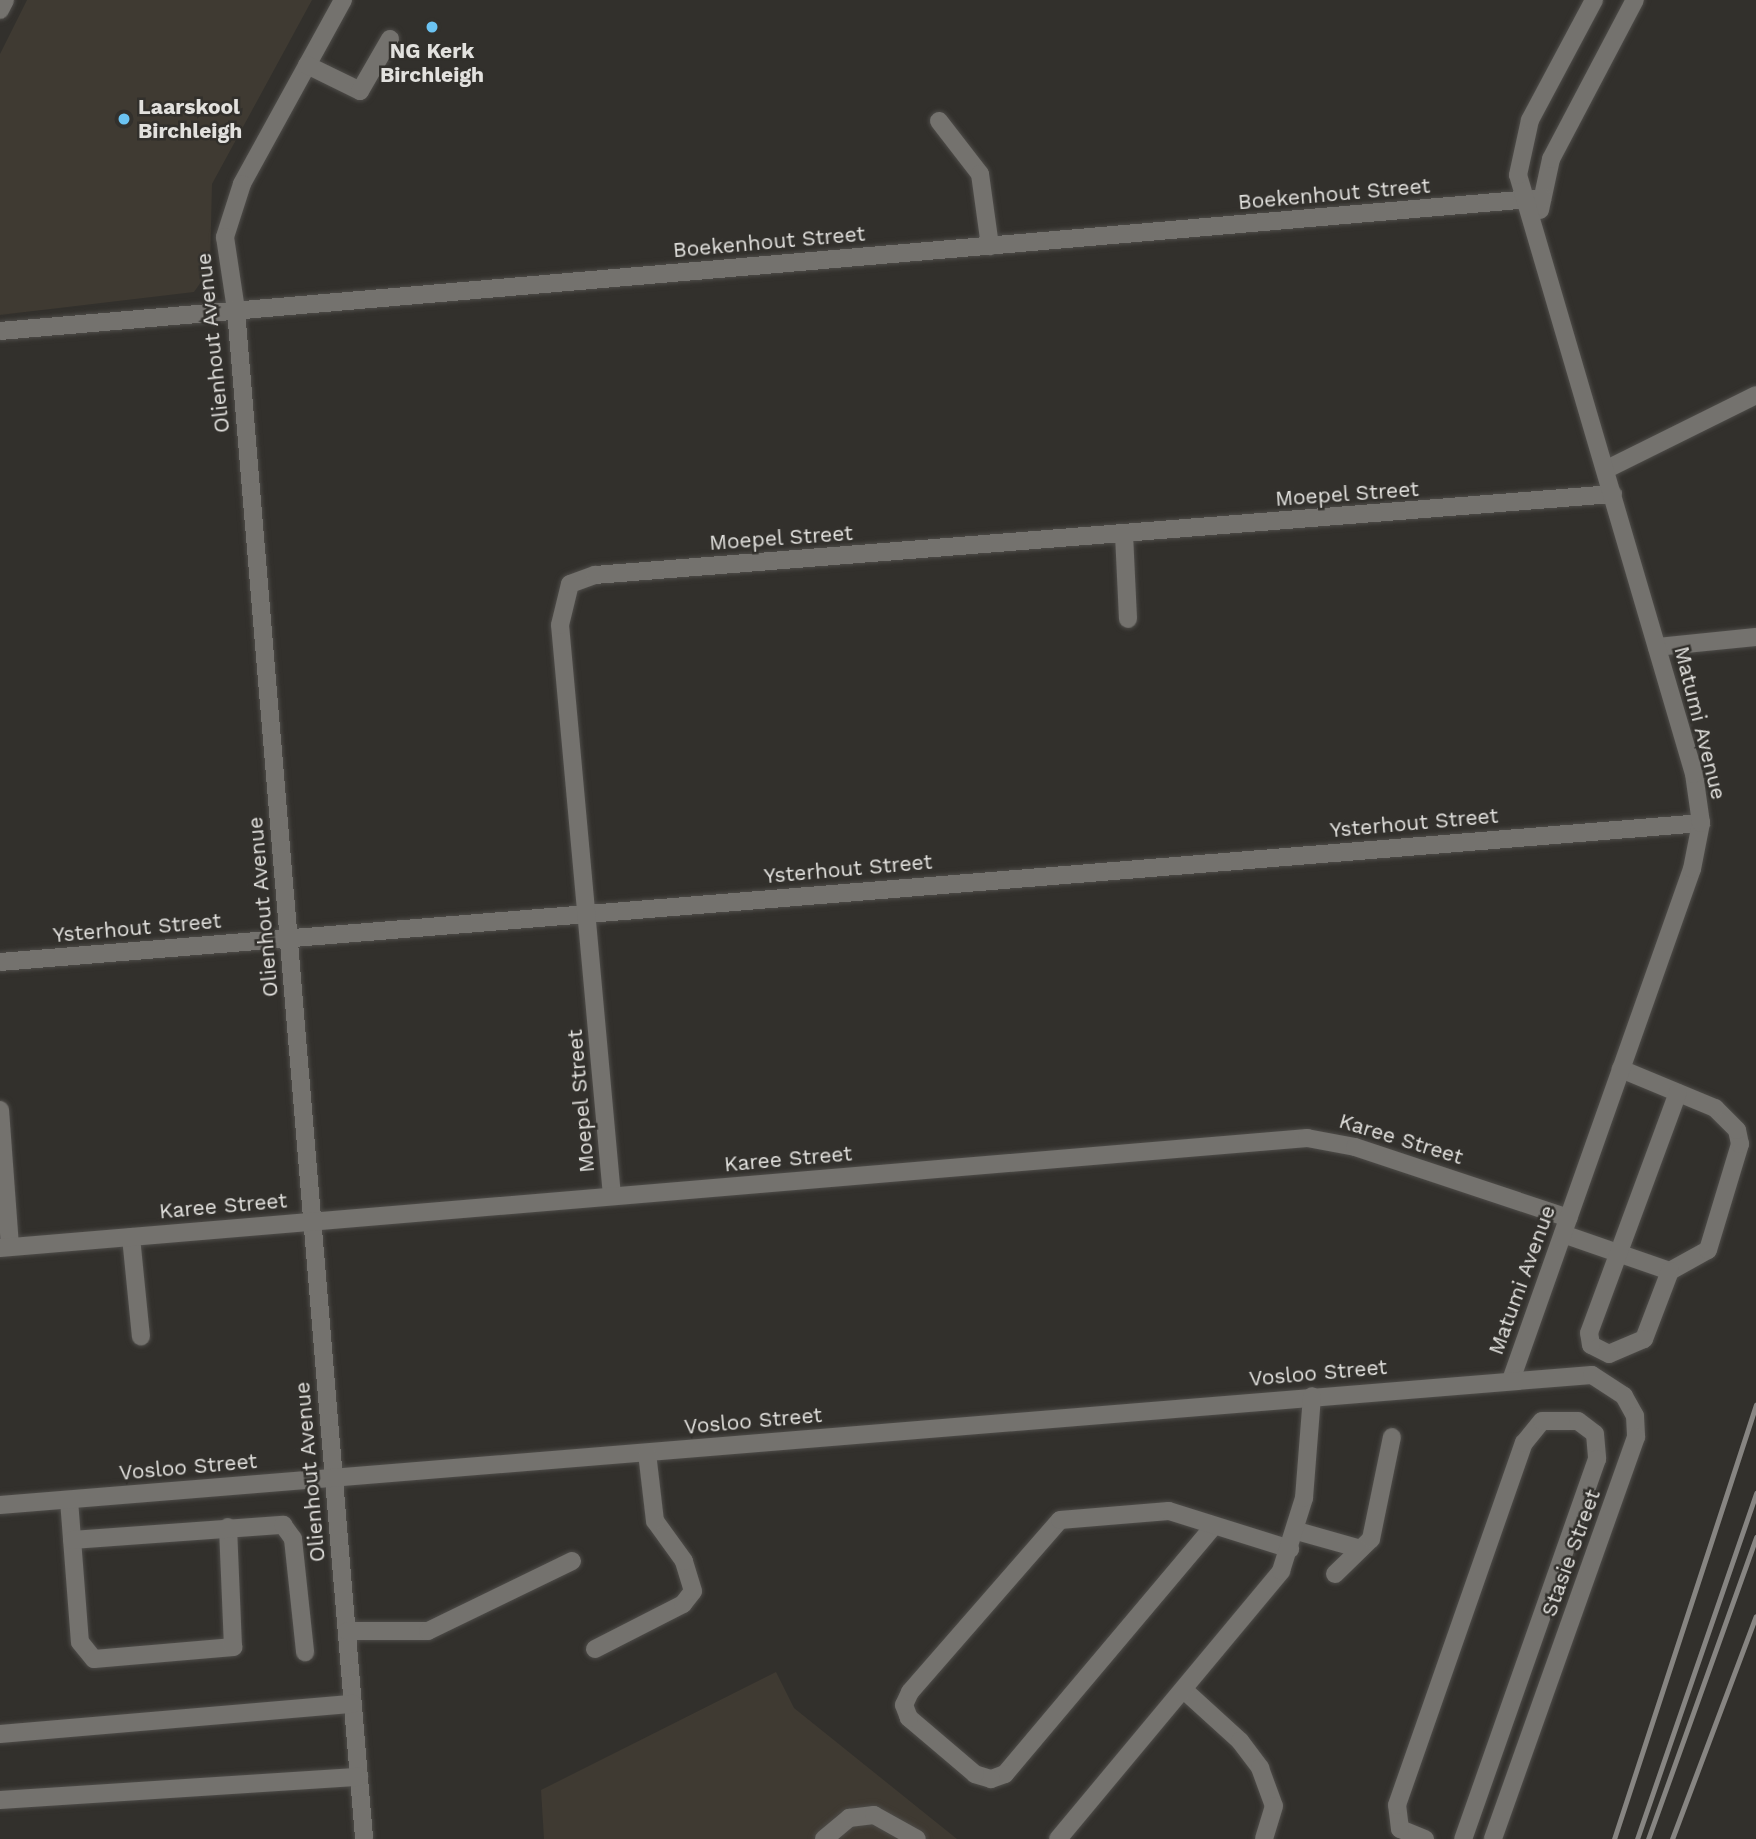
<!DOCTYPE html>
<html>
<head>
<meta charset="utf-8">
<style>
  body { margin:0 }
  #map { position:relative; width:1756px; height:1839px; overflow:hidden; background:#32302c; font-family:"Work Sans",sans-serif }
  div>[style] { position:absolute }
  .built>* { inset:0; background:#3f3a32 }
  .roads { filter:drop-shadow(0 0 2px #4e4c49) drop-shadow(0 0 2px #4e4c49) }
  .minor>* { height:18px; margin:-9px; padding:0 9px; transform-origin:9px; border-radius:9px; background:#74726e }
  .rail>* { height:5px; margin:-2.5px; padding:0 2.5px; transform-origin:2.5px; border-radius:2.5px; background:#878582 }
  .dots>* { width:19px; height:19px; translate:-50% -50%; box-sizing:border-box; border:4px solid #32302c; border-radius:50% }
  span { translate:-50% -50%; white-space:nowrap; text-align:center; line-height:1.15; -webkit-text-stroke:5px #32302c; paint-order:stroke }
  .poi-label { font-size:21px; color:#e2e1de; font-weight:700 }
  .left { translate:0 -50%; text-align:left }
  .street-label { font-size:21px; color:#e2e1de }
</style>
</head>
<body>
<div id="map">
  <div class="built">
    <div style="clip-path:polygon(27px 0,312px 0,212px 184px,210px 269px,194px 292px,0 315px,0 54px)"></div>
    <div style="clip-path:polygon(776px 1672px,794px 1708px,957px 1839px,544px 1839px,541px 1790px)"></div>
  </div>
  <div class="roads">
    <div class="minor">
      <div style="left:343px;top:0;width:210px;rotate:118.8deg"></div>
      <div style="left:242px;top:184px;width:56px;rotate:107.8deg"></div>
      <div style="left:225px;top:237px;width:74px;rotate:81.4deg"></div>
      <div style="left:236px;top:310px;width:1534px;rotate:85.21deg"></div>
      <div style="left:0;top:10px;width:11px;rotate:-63deg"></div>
      <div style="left:307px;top:65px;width:59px;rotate:26.1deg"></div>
      <div style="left:360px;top:91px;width:60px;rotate:-60deg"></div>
      <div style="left:939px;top:121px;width:67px;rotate:52.3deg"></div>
      <div style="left:980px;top:174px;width:73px;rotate:82.1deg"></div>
      <div style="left:1540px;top:210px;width:52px;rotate:-77.8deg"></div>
      <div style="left:1551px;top:159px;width:180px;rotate:-62.2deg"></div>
      <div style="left:0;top:331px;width:1548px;rotate:-4.93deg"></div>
      <div style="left:1607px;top:469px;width:166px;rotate:-26.4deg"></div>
      <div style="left:1124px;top:534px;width:85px;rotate:87.3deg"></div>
      <div style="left:1657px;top:647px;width:100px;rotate:-5.8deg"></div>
      <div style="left:0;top:962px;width:1707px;rotate:-4.67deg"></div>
      <div style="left:0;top:1110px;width:137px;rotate:85.8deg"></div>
      <div style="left:612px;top:1196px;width:573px;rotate:-95.2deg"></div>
      <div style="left:560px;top:625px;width:42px;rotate:-76.3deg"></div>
      <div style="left:570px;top:584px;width:27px;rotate:-20deg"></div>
      <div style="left:595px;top:575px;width:1021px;rotate:-4.55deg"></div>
      <div style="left:1563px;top:1234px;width:113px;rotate:19.1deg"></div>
      <div style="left:1670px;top:1271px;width:43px;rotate:-28.9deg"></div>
      <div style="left:1708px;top:1250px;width:111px;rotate:-73.2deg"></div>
      <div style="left:1740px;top:1144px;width:14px;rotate:-102deg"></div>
      <div style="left:1737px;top:1130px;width:31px;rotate:-135deg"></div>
      <div style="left:1715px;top:1108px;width:102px;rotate:-157.5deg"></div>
      <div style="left:131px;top:1237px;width:100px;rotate:84.3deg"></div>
      <div style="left:0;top:1248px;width:1312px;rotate:-4.81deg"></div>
      <div style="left:1307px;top:1138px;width:49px;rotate:10.6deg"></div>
      <div style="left:1355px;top:1147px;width:225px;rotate:18.4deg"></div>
      <div style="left:1670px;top:1271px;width:73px;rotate:110.9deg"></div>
      <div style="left:1644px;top:1339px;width:38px;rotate:157deg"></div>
      <div style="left:1609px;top:1354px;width:20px;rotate:-153deg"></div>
      <div style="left:1591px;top:1345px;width:12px;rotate:-99deg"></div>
      <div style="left:1589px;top:1333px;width:256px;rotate:-69.7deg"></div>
      <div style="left:1511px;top:1380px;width:542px;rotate:-70.5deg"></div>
      <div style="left:1692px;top:869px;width:47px;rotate:-78.9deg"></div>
      <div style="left:1701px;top:823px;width:49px;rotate:-98.1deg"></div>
      <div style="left:1694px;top:774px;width:624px;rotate:-106.37deg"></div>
      <div style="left:1518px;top:175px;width:56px;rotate:-77.7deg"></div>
      <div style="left:1530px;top:120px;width:136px;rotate:-61.9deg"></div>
      <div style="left:69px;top:1500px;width:142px;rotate:85.6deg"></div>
      <div style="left:80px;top:1642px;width:22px;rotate:51deg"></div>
      <div style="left:94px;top:1659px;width:140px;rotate:-4.9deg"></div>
      <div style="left:233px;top:1647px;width:120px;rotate:-92.4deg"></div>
      <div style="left:0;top:1505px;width:1597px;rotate:-4.67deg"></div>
      <div style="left:1592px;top:1375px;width:38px;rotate:33deg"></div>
      <div style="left:1624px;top:1396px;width:23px;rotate:61deg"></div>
      <div style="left:1635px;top:1416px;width:21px;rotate:87deg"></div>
      <div style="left:1636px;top:1437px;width:427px;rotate:109.6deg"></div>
      <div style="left:1213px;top:1527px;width:323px;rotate:130.1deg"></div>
      <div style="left:1005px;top:1774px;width:15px;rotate:160deg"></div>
      <div style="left:991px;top:1779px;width:17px;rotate:-163deg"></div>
      <div style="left:975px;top:1774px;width:87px;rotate:-139.7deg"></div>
      <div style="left:909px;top:1718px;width:14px;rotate:-111deg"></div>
      <div style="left:904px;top:1705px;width:14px;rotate:-65deg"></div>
      <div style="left:910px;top:1692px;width:228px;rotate:-48.9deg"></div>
      <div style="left:1060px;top:1520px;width:109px;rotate:-4.7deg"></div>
      <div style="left:1169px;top:1511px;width:127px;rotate:17.4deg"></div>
      <div style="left:1297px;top:1531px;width:66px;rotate:15.7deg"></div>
      <div style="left:72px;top:1540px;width:212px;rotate:-4.1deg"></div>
      <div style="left:283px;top:1525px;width:17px;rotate:54deg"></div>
      <div style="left:293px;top:1539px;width:114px;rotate:83.9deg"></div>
      <div style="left:1335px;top:1574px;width:50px;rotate:-44.2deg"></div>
      <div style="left:1371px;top:1539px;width:104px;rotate:-78.4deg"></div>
      <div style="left:347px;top:1631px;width:81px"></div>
      <div style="left:428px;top:1631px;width:160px;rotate:-25.9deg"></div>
      <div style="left:595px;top:1649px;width:99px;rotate:-27.1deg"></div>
      <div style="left:683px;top:1604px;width:16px;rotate:-52deg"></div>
      <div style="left:693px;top:1591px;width:31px;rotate:-107deg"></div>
      <div style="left:684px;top:1561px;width:49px;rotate:-125.9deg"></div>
      <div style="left:655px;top:1521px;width:68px;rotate:-96.7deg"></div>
      <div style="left:1184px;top:1690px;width:76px;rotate:42.3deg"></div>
      <div style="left:1240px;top:1741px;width:34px;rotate:53deg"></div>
      <div style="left:1260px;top:1768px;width:40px;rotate:69.8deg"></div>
      <div style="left:1274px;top:1806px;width:34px;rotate:107deg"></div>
      <div style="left:0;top:1734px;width:354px;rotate:-4.9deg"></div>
      <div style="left:0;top:1800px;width:360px;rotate:-3.7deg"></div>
      <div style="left:824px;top:1839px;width:33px;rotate:-40deg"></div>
      <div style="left:849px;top:1818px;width:25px;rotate:-7deg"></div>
      <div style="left:874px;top:1815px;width:49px;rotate:29.2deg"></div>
      <div style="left:1058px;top:1839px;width:349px;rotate:-50.2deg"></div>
      <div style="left:1281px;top:1571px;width:77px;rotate:-72.5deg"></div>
      <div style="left:1304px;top:1498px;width:102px;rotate:-85.5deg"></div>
      <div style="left:1425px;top:1839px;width:27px;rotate:-158deg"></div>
      <div style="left:1400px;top:1829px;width:24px;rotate:-97deg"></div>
      <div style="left:1397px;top:1805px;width:384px;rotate:-70.7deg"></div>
      <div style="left:1524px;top:1443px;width:28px;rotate:-51deg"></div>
      <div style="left:1542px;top:1421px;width:36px"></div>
      <div style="left:1578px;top:1421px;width:21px;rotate:37deg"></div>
      <div style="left:1595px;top:1434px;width:25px;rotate:85deg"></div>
      <div style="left:1597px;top:1459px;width:403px;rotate:109.4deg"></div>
    </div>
  </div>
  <div class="rail">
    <div style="left:1614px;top:1839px;width:457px;rotate:-71.9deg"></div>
    <div style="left:1637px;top:1839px;width:366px;rotate:-71deg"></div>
    <div style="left:1648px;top:1839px;width:321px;rotate:-70.3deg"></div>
    <div style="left:1672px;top:1839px;width:238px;rotate:-69.4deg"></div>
  </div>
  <div class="dots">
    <div style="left:432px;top:27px;background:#6bc3f2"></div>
    <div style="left:124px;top:119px;background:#6bc3f2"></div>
  </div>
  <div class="poi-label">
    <span style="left:432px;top:63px">NG Kerk<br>Birchleigh</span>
    <span class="left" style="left:138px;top:119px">Laarskool<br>Birchleigh</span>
  </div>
  <div class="street-label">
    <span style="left:1334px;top:194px;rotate:-5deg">Boekenhout Street</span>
    <span style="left:769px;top:242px;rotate:-5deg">Boekenhout Street</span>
    <span style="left:213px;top:343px;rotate:-96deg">Olienhout Avenue</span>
    <span style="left:1347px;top:494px;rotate:-4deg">Moepel Street</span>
    <span style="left:781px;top:538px;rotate:-4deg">Moepel Street</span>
    <span style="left:1700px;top:723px;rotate:76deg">Matumi Avenue</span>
    <span style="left:1414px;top:823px;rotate:-5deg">Ysterhout Street</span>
    <span style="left:848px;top:869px;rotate:-5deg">Ysterhout Street</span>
    <span style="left:263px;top:907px;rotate:-95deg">Olienhout Avenue</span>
    <span style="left:137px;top:928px;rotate:-5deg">Ysterhout Street</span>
    <span style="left:581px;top:1101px;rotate:-95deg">Moepel Street</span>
    <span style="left:1401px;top:1139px;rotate:17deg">Karee Street</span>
    <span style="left:788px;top:1159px;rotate:-5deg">Karee Street</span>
    <span style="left:223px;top:1206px;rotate:-5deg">Karee Street</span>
    <span style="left:1522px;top:1280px;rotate:-70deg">Matumi Avenue</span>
    <span style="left:1318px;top:1373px;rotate:-5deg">Vosloo Street</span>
    <span style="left:753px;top:1421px;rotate:-5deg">Vosloo Street</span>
    <span style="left:188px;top:1467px;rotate:-5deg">Vosloo Street</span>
    <span style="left:310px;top:1472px;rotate:-95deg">Olienhout Avenue</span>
    <span style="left:1571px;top:1553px;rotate:-70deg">Stasie Street</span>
  </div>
</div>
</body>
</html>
